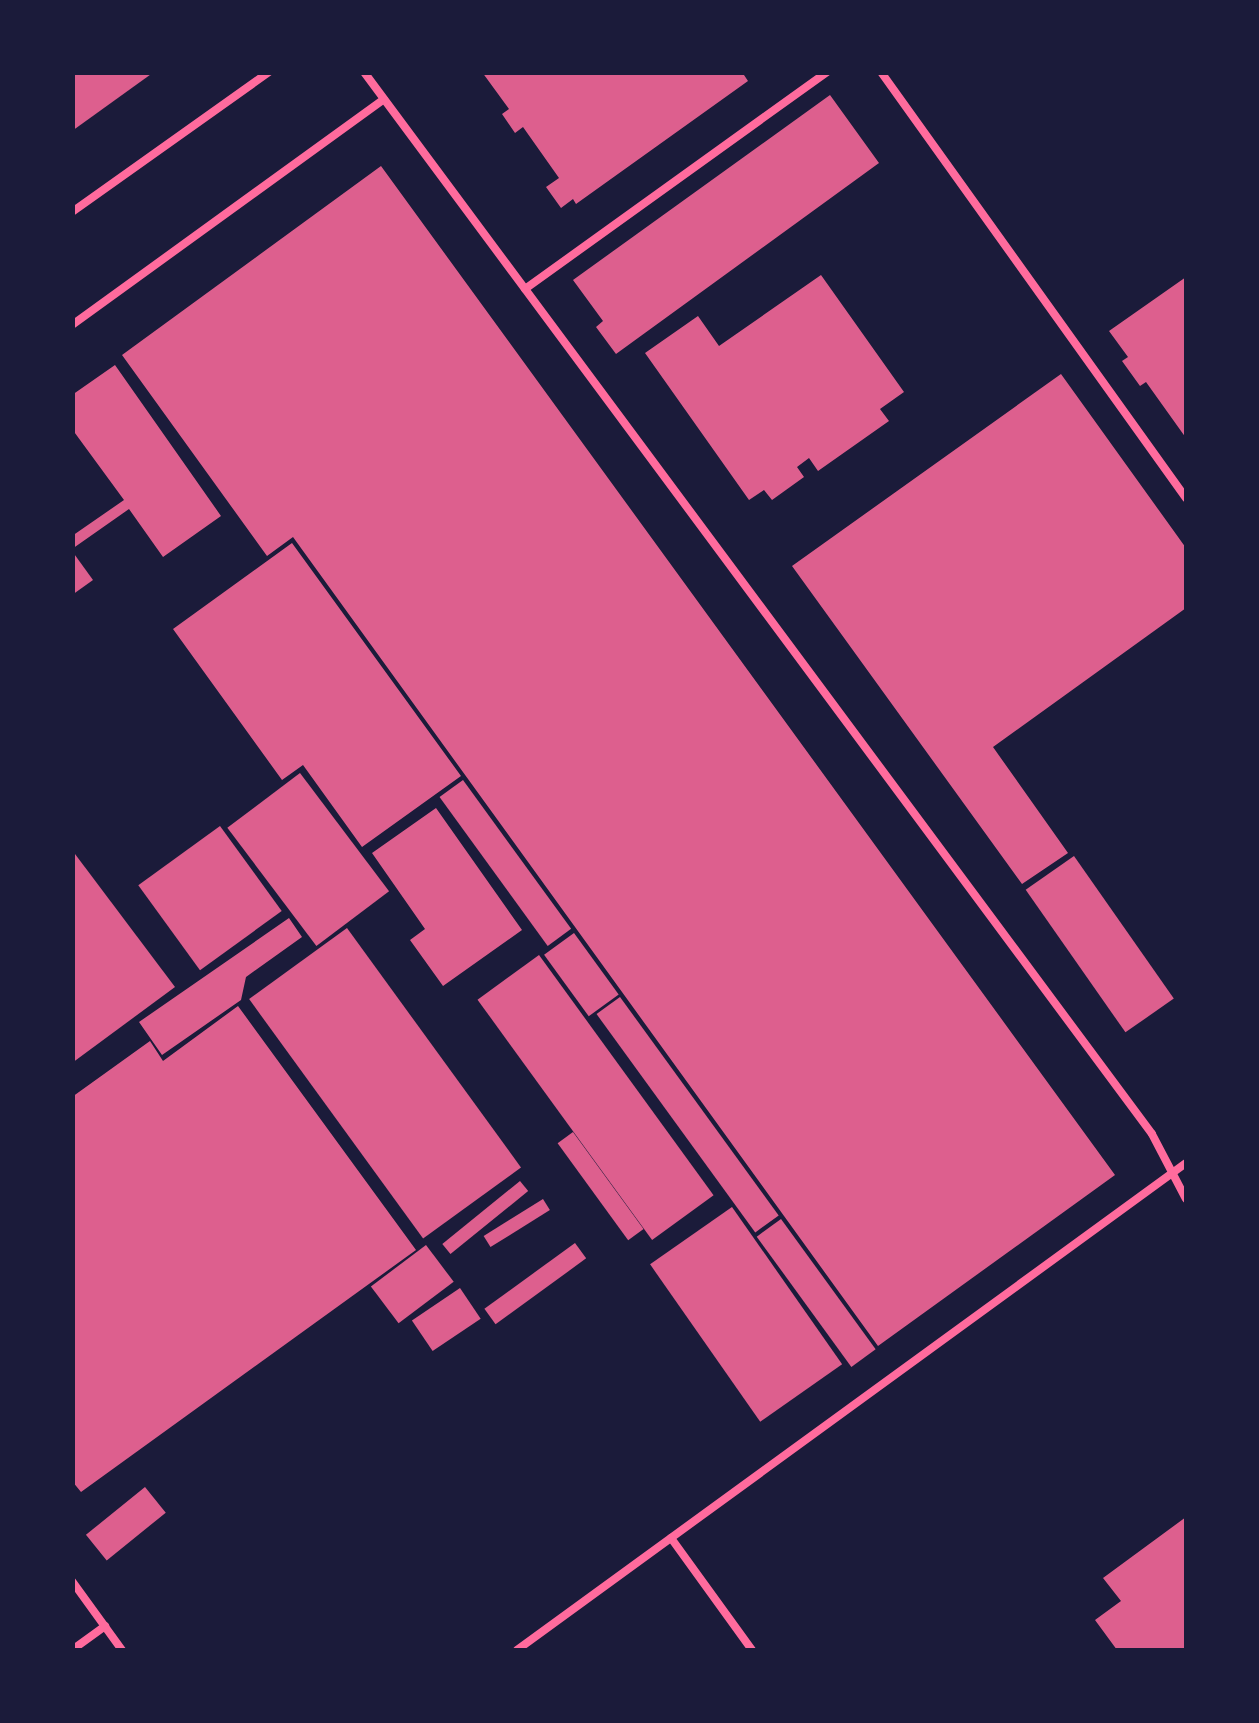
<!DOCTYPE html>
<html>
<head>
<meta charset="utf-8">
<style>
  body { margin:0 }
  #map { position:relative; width:1259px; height:1723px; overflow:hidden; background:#1b1b3a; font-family:Jost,sans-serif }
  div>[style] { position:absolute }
  .building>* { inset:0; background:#dd5f8e; transform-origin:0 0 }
  .service>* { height:8px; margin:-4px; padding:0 4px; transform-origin:4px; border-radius:4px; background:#ff6b9d }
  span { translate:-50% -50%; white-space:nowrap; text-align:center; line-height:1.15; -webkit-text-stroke:9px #1b1b3a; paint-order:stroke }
  .frame { position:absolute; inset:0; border:75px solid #1b1b3a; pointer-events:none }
</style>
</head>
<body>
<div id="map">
  <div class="building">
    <div style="clip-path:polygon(72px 72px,154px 72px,72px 131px)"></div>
    <div style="clip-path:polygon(482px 72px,742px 72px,748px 81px,576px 204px,573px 199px,561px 208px,546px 187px,559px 178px,523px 127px,515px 133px,502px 114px,509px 109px)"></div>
    <div style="clip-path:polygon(830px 95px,879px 163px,616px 354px,596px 327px,603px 321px,573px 280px)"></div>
    <div style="clip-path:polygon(381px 166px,1115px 1175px,878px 1346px,293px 537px,267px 556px,122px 355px)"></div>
    <div style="clip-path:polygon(821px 275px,904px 392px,880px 409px,889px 421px,818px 471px,809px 458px,797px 467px,804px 477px,772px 500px,764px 490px,749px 500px,645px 353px,698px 316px,719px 346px)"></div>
    <div style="clip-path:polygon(1186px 277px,1186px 438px,1146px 382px,1140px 386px,1122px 361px,1128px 357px,1109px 331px)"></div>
    <div style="clip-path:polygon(115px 365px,221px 516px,163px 557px,129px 509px,72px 549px,72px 536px,124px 500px,72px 429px,72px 395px)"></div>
    <div style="clip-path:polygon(1061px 374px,1186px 548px,1186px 608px,993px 747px,1068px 853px,1022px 884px,792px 566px)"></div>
    <div style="clip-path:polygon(292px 543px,461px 776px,362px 847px,303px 765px,282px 780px,173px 629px)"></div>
    <div style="clip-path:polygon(72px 551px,93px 580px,72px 595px)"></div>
    <div style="left:300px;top:773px;width:148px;height:91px;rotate:53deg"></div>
    <div style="left:463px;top:780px;width:184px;height:29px;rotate:54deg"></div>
    <div style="clip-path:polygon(436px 808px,522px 930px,443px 986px,410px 940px,425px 929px,372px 853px)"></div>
    <div style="left:220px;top:826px;width:105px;height:101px;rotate:54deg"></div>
    <div style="clip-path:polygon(72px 850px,175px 987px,72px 1063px)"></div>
    <div style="left:1074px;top:856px;width:174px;height:59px;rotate:55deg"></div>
    <div style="clip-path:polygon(289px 918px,302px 937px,246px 977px,241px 1000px,162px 1055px,139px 1022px)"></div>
    <div style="left:347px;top:928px;width:296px;height:121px;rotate:54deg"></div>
    <div style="left:574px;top:933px;width:76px;height:37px;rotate:54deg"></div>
    <div style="left:539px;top:955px;width:297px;height:76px;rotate:54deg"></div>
    <div style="left:620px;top:997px;width:270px;height:29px;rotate:54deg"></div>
    <div style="clip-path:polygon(238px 1006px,416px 1250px,81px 1492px,72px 1481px,72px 1097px,150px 1041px,163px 1061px)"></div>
    <div style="left:573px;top:1132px;width:120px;height:19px;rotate:54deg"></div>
    <div style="left:520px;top:1181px;width:13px;height:100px;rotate:51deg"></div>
    <div style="left:543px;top:1199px;width:13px;height:70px;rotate:58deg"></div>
    <div style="left:732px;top:1207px;width:192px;height:100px;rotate:55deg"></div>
    <div style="left:781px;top:1219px;width:161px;height:30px;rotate:54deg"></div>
    <div style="left:575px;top:1243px;width:19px;height:112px;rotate:54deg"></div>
    <div style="left:426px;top:1245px;width:46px;height:69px;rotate:53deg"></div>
    <div style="left:460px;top:1288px;width:37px;height:58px;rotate:56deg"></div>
    <div style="left:145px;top:1487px;width:33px;height:76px;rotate:51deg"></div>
    <div style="clip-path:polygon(1186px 1517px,1186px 1650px,1117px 1650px,1095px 1620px,1121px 1601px,1103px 1578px)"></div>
  </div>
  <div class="service">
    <div style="left:364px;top:72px;width:1322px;rotate:53.42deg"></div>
    <div style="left:1152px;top:1134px;width:73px;rotate:62.4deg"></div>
    <div style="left:881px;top:72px;width:524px;rotate:54.4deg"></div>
    <div style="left:72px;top:212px;width:242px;rotate:-35.4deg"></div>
    <div style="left:525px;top:289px;width:372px;rotate:-35.7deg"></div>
    <div style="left:72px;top:325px;width:385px;rotate:-35.9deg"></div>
    <div style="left:671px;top:1538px;width:138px;rotate:54.1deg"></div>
    <div style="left:72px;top:1581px;width:85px;rotate:54.1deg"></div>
    <div style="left:72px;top:1650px;width:41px;rotate:-36deg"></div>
    <div style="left:517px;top:1650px;width:827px;rotate:-36.05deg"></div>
  </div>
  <div class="frame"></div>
</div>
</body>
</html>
